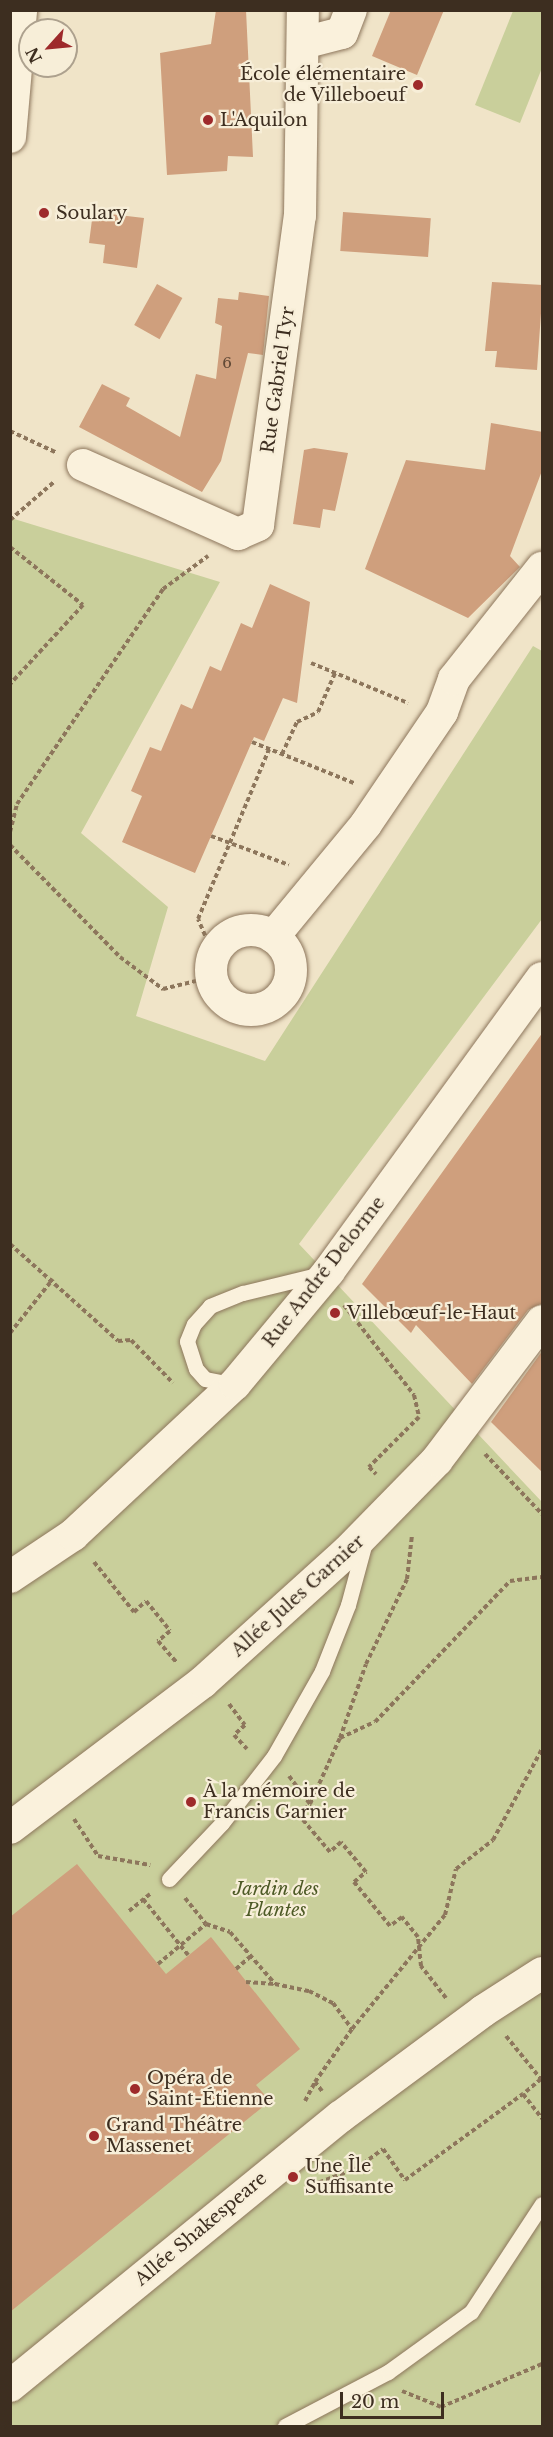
<!DOCTYPE html>
<html>
<head>
<meta charset="utf-8">
<style>
  body { margin:0 }
  #map { position:relative; width:553px; height:2437px; overflow:hidden; background:#f0e4c8; font-family:"Libre Baskerville",serif }
  div>[style] { position:absolute }
  .green>* { inset:0; background:#c9cf9b }
  .building>* { inset:0; background:#cf9f7d; transform-origin:0 0 }
  .path>* { height:4px; margin-top:-2px; transform-origin:0; background:repeating-linear-gradient(90deg,#8d765c 0 4.5px,transparent 0 7.5px) }
  .roads { filter:drop-shadow(0 0 2px #8d765c) drop-shadow(0 0 2px #8d765c) }
  .service>* { height:15px; margin:-7.5px; padding:0 7.5px; transform-origin:7.5px; border-radius:7.5px; background:#faf1dc }
  .minor>* { height:32px; margin:-16px; padding:0 16px; transform-origin:16px; border-radius:16px; background:#faf1dc }
  .minor>.ring { margin:-16px; padding:0; box-sizing:content-box; background:none; border:32px solid #faf1dc; border-radius:50% }
  .path-bridge>* { height:4px; margin-top:-2px; transform-origin:0; background:repeating-linear-gradient(90deg,#8d765c 0 4.5px,transparent 0 7.5px) }
  .dots>* { width:16px; height:16px; translate:-50% -50%; box-sizing:border-box; border:3px solid #f7eed8; border-radius:50% }
  span { translate:-50% -50%; white-space:nowrap; text-align:center; line-height:1.15; -webkit-text-stroke:4.5px #f7eed8; paint-order:stroke }
  .number-label { font-size:15px; color:#624a37 }
  .number-label span { -webkit-text-stroke-width:0 }
  .poi-label { font-size:18px; color:#3d2e20 }
  .right { translate:-100% -50%; text-align:right }
  .left { translate:0 -50%; text-align:left }
  .street-label { font-size:18px; color:#3d2e20 }
  .park-label { font-size:18px; color:#4d5a26; font-style:italic }
  .frame { position:absolute; inset:0; border:12px solid #3d2e20; pointer-events:none }
  .north { position:absolute; left:18px; top:18px; width:60px; height:60px; box-sizing:border-box; background:#f7eed8; border:2px solid #ada18e; border-radius:50%; rotate:243deg; font-size:16px; font-weight:700; line-height:24px; text-align:center; color:#3d2e20 }
  .north::after { content:''; display:block; margin:auto; width:21px; height:27px; background:#9e2a2b; clip-path:polygon(50% 0,100% 100%,50% 72%,0 100%) }
  .scale { position:absolute; left:340px; top:2392px; width:104px; height:27px; box-sizing:border-box; border:3px solid #3d2e20; border-top:0; padding-left:8px; font-size:18px; line-height:21px; white-space:nowrap; color:#3d2e20; -webkit-text-stroke:4px #f7eed8; paint-order:stroke }
</style>
</head>
<body>
<div id="map">
  <div class="green">
    <div style="clip-path:polygon(513px 11px,542px 11px,542px 68px,520px 123px,475px 105px)"></div>
    <div style="clip-path:polygon(11px 518px,220px 582px,81px 833px,168px 907px,136px 1016px,265px 1061px,533px 646px,542px 651px,542px 919px,299px 1244px,542px 1502px,542px 2426px,11px 2426px)"></div>
  </div>
  <div class="building">
    <div style="clip-path:polygon(216px 10px,246px 10px,253px 157px,228px 156px,227px 171px,167px 175px,160px 53px,211px 44px)"></div>
    <div style="clip-path:polygon(391px 10px,444px 10px,417px 75px,372px 56px)"></div>
    <div style="clip-path:polygon(93px 212px,144px 218px,137px 268px,103px 263px,105px 245px,89px 243px)"></div>
    <div style="left:343px;top:212px;width:88px;height:39px;rotate:4deg"></div>
    <div style="clip-path:polygon(492px 282px,543px 285px,537px 370px,495px 367px,497px 351px,485px 351px)"></div>
    <div style="left:157px;top:284px;width:29px;height:47px;rotate:29deg"></div>
    <div style="clip-path:polygon(239px 292px,269px 296px,263px 355px,248px 353px,221px 461px,202px 492px,79px 427px,102px 384px,130px 398px,126px 406px,180px 437px,196px 374px,216px 379px,222px 326px,215px 323px,218px 298px,238px 300px)"></div>
    <div style="clip-path:polygon(491px 423px,543px 432px,543px 468px,510px 556px,520px 567px,468px 618px,365px 569px,406px 460px,485px 470px)"></div>
    <div style="clip-path:polygon(314px 448px,348px 453px,335px 511px,323px 509px,320px 528px,293px 524px,304px 450px)"></div>
    <div style="clip-path:polygon(270px 584px,310px 602px,297px 703px,283px 698px,264px 741px,254px 737px,195px 873px,122px 842px,142px 796px,131px 791px,150px 747px,161px 751px,181px 704px,192px 709px,210px 666px,221px 671px,241px 623px,252px 628px)"></div>
    <div style="clip-path:polygon(543px 1032px,543px 1303px,528px 1310px,472px 1384px,416px 1325px,411px 1333px,362px 1284px)"></div>
    <div style="clip-path:polygon(543px 1350px,543px 1473px,491px 1422px)"></div>
    <div style="clip-path:polygon(77px 1864px,166px 1974px,211px 1937px,300px 2049px,256px 2085px,270px 2101px,10px 2312px,10px 1917px)"></div>
  </div>
  <div class="path">
    <div style="left:10px;top:431px;width:50px;rotate:25deg"></div>
    <div style="left:10px;top:520px;width:58px;rotate:-40.8deg"></div>
    <div style="left:10px;top:547px;width:93px;rotate:38.5deg"></div>
    <div style="left:83px;top:605px;width:108px;rotate:132.7deg"></div>
    <div style="left:311px;top:663px;width:105px;rotate:22.4deg"></div>
    <div style="left:252px;top:742px;width:110px;rotate:21.9deg"></div>
    <div style="left:282px;top:754px;width:35px;rotate:-65deg"></div>
    <div style="left:297px;top:722px;width:23px;rotate:-25deg"></div>
    <div style="left:318px;top:712px;width:43px;rotate:-66.4deg"></div>
    <div style="left:10px;top:832px;width:29px;rotate:-76deg"></div>
    <div style="left:17px;top:804px;width:260px;rotate:-55.8deg"></div>
    <div style="left:163px;top:589px;width:56px;rotate:-36.3deg"></div>
    <div style="left:211px;top:836px;width:83px;rotate:20.4deg"></div>
    <div style="left:10px;top:845px;width:157px;rotate:45.5deg"></div>
    <div style="left:120px;top:957px;width:54px;rotate:36.7deg"></div>
    <div style="left:163px;top:989px;width:50px;rotate:-13.8deg"></div>
    <div style="left:214px;top:956px;width:40px;rotate:-113.4deg"></div>
    <div style="left:198px;top:919px;width:184px;rotate:-67.3deg"></div>
    <div style="left:10px;top:1244px;width:145px;rotate:41.9deg"></div>
    <div style="left:118px;top:1341px;width:13px;rotate:-4deg"></div>
    <div style="left:131px;top:1340px;width:60px;rotate:45.7deg"></div>
    <div style="left:344px;top:1305px;width:114px;rotate:52.1deg"></div>
    <div style="left:414px;top:1395px;width:23px;rotate:77deg"></div>
    <div style="left:419px;top:1417px;width:71px;rotate:135deg"></div>
    <div style="left:369px;top:1467px;width:10px;rotate:45deg"></div>
    <div style="left:10px;top:1333px;width:69px;rotate:-51.5deg"></div>
    <div style="left:485px;top:1454px;width:83px;rotate:46.5deg"></div>
    <div style="left:94px;top:1562px;width:64px;rotate:51.3deg"></div>
    <div style="left:134px;top:1612px;width:16px;rotate:-43deg"></div>
    <div style="left:146px;top:1601px;width:38px;rotate:51deg"></div>
    <div style="left:170px;top:1631px;width:16px;rotate:140deg"></div>
    <div style="left:158px;top:1641px;width:28px;rotate:49deg"></div>
    <div style="left:229px;top:1704px;width:26px;rotate:53deg"></div>
    <div style="left:245px;top:1725px;width:15px;rotate:138deg"></div>
    <div style="left:234px;top:1735px;width:19px;rotate:47deg"></div>
    <div style="left:340px;top:1738px;width:78px;rotate:-70.6deg"></div>
    <div style="left:366px;top:1664px;width:94px;rotate:-64.2deg"></div>
    <div style="left:407px;top:1579px;width:44px;rotate:-83.5deg"></div>
    <div style="left:289px;top:1776px;width:35px;rotate:53deg"></div>
    <div style="left:74px;top:1819px;width:44px;rotate:57deg"></div>
    <div style="left:98px;top:1856px;width:53px;rotate:9.8deg"></div>
    <div style="left:185px;top:1898px;width:33px;rotate:51deg"></div>
    <div style="left:206px;top:1924px;width:25px;rotate:18deg"></div>
    <div style="left:230px;top:1932px;width:69px;rotate:49.1deg"></div>
    <div style="left:275px;top:1984px;width:35px;rotate:12deg"></div>
    <div style="left:309px;top:1991px;width:27px;rotate:27deg"></div>
    <div style="left:333px;top:2003px;width:32px;rotate:54deg"></div>
    <div style="left:129px;top:1911px;width:27px;rotate:-39deg"></div>
    <div style="left:158px;top:1964px;width:62px;rotate:-39.8deg"></div>
    <div style="left:236px;top:1969px;width:20px;rotate:-41deg"></div>
    <div style="left:246px;top:1982px;width:29px;rotate:4deg"></div>
    <div style="left:446px;top:1998px;width:41px;rotate:-128deg"></div>
    <div style="left:421px;top:1966px;width:29px;rotate:-96deg"></div>
    <div style="left:418px;top:1937px;width:26px;rotate:-129deg"></div>
    <div style="left:402px;top:1917px;width:15px;rotate:143deg"></div>
    <div style="left:390px;top:1926px;width:57px;rotate:-129.3deg"></div>
    <div style="left:354px;top:1882px;width:16px;rotate:-40deg"></div>
    <div style="left:366px;top:1872px;width:39px;rotate:-130deg"></div>
    <div style="left:341px;top:1842px;width:15px;rotate:138deg"></div>
    <div style="left:330px;top:1852px;width:50px;rotate:-130.1deg"></div>
    <div style="left:298px;top:1814px;width:16px;rotate:-40deg"></div>
    <div style="left:310px;top:1804px;width:72px;rotate:-65.6deg"></div>
    <div style="left:340px;top:1738px;width:38px;rotate:-25deg"></div>
    <div style="left:375px;top:1722px;width:195px;rotate:-46.2deg"></div>
    <div style="left:510px;top:1581px;width:32px;rotate:-7deg"></div>
    <div style="left:506px;top:2036px;width:55px;rotate:50.9deg"></div>
    <div style="left:541px;top:2079px;width:23px;rotate:140deg"></div>
    <div style="left:523px;top:2094px;width:31px;rotate:52deg"></div>
    <div style="left:322px;top:2091px;width:11px;rotate:-128deg"></div>
    <div style="left:315px;top:2082px;width:65px;rotate:-55.1deg"></div>
    <div style="left:352px;top:2029px;width:147px;rotate:-50.8deg"></div>
    <div style="left:445px;top:1915px;width:47px;rotate:-76.6deg"></div>
    <div style="left:456px;top:1869px;width:47px;rotate:-38.1deg"></div>
    <div style="left:493px;top:1840px;width:103px;rotate:-61.7deg"></div>
    <div style="left:305px;top:2101px;width:21px;rotate:-62deg"></div>
    <div style="left:312px;top:2185px;width:48px;rotate:-20.7deg"></div>
    <div style="left:357px;top:2168px;width:32px;rotate:-36deg"></div>
    <div style="left:383px;top:2149px;width:38px;rotate:55deg"></div>
    <div style="left:405px;top:2180px;width:146px;rotate:-36.1deg"></div>
    <div style="left:402px;top:2391px;width:42px;rotate:22.3deg"></div>
    <div style="left:441px;top:2407px;width:110px;rotate:-23.1deg"></div>
  </div>
  <div class="roads">
    <div class="service">
      <div style="left:231px;top:1384px;width:26px;rotate:-169deg"></div>
      <div style="left:205px;top:1379px;width:13px;rotate:-132deg"></div>
      <div style="left:196px;top:1369px;width:29px;rotate:-108deg"></div>
      <div style="left:187px;top:1341px;width:18px;rotate:-68deg"></div>
      <div style="left:194px;top:1324px;width:24px;rotate:-48deg"></div>
      <div style="left:210px;top:1306px;width:35px;rotate:-22deg"></div>
      <div style="left:243px;top:1293px;width:76px;rotate:-13.7deg"></div>
      <div style="left:169px;top:1879px;width:77px;rotate:-46.6deg"></div>
      <div style="left:222px;top:1823px;width:85px;rotate:-52.2deg"></div>
      <div style="left:274px;top:1756px;width:98px;rotate:-60.5deg"></div>
      <div style="left:322px;top:1671px;width:71px;rotate:-68.5deg"></div>
      <div style="left:348px;top:1605px;width:65px;rotate:-74.9deg"></div>
      <div style="left:285px;top:2426px;width:116px;rotate:-27.7deg"></div>
      <div style="left:388px;top:2372px;width:102px;rotate:-35.9deg"></div>
      <div style="left:471px;top:2312px;width:129px;rotate:-56.7deg"></div>
    </div>
    <div class="minor">
      <div style="left:303px;top:43px;width:40px;rotate:-14.4deg"></div>
      <div style="left:342px;top:33px;width:25px;rotate:-69deg"></div>
      <div style="left:10px;top:137px;width:127px;rotate:-85deg"></div>
      <div style="left:83px;top:465px;width:170px;rotate:24deg"></div>
      <div style="left:238px;top:534px;width:22px;rotate:-24deg"></div>
      <div style="left:258px;top:525px;width:312px;rotate:-82.3deg"></div>
      <div style="left:300px;top:216px;width:206px;rotate:-89.2deg"></div>
      <div class="ring" style="left:211px;top:930px;width:48px;height:48px"></div>
      <div style="left:273px;top:937px;width:146px;rotate:-50.5deg"></div>
      <div style="left:366px;top:824px;width:135px;rotate:-55.8deg"></div>
      <div style="left:442px;top:712px;width:35px;rotate:-70deg"></div>
      <div style="left:454px;top:679px;width:142px;rotate:-51.6deg"></div>
      <div style="left:10px;top:1577px;width:76px;rotate:-33.7deg"></div>
      <div style="left:73px;top:1535px;width:221px;rotate:-43deg"></div>
      <div style="left:235px;top:1384px;width:147px;rotate:-50.2deg"></div>
      <div style="left:329px;top:1271px;width:362px;rotate:-54deg"></div>
      <div style="left:10px;top:1828px;width:242px;rotate:-37.1deg"></div>
      <div style="left:203px;top:1682px;width:193px;rotate:-42.1deg"></div>
      <div style="left:346px;top:1553px;width:130px;rotate:-45.6deg"></div>
      <div style="left:437px;top:1460px;width:174px;rotate:-52.9deg"></div>
      <div style="left:10px;top:2386px;width:426px;rotate:-39.2deg"></div>
      <div style="left:340px;top:2117px;width:178px;rotate:-36.5deg"></div>
      <div style="left:483px;top:2011px;width:70px;rotate:-32.8deg"></div>
    </div>
  </div>
  <div class="path-bridge">
    <div style="left:143px;top:1899px;width:72px;rotate:51.2deg"></div>
  </div>
  <div class="dots">
    <div style="left:418px;top:85px;background:#9e2a2b"></div>
    <div style="left:208px;top:120px;background:#9e2a2b"></div>
    <div style="left:44px;top:213px;background:#9e2a2b"></div>
    <div style="left:335px;top:1313px;background:#9e2a2b"></div>
    <div style="left:191px;top:1802px;background:#9e2a2b"></div>
    <div style="left:135px;top:2089px;background:#9e2a2b"></div>
    <div style="left:94px;top:2136px;background:#9e2a2b"></div>
    <div style="left:293px;top:2177px;background:#9e2a2b"></div>
  </div>
  <div class="number-label">
    <span style="left:227px;top:363px">6</span>
  </div>
  <div class="poi-label">
    <span class="right" style="left:406px;top:85px">École élémentaire<br>de Villeboeuf</span>
    <span class="left" style="left:220px;top:120px">L'Aquilon</span>
    <span class="left" style="left:56px;top:213px">Soulary</span>
    <span class="left" style="left:347px;top:1313px">Villebœuf-le-Haut</span>
    <span class="left" style="left:203px;top:1802px">À la mémoire de<br>Francis Garnier</span>
    <span class="left" style="left:147px;top:2089px">Opéra de<br>Saint-Étienne</span>
    <span class="left" style="left:106px;top:2136px">Grand Théâtre<br>Massenet</span>
    <span class="left" style="left:305px;top:2177px">Une Île<br>Suffisante</span>
  </div>
  <div class="street-label">
    <span style="left:278px;top:380px;rotate:-82deg">Rue Gabriel Tyr</span>
    <span style="left:324px;top:1272px;rotate:-52deg">Rue André Delorme</span>
    <span style="left:298px;top:1596px;rotate:-42deg">Allée Jules Garnier</span>
    <span style="left:201px;top:2229px;rotate:-40deg">Allée Shakespeare</span>
  </div>
  <div class="park-label">
    <span style="left:276px;top:1900px">Jardin des<br>Plantes</span>
  </div>
  <div class="frame"></div>
  <div class="north">N</div>
  <div class="scale">20 m</div>
</div>
</body>
</html>
